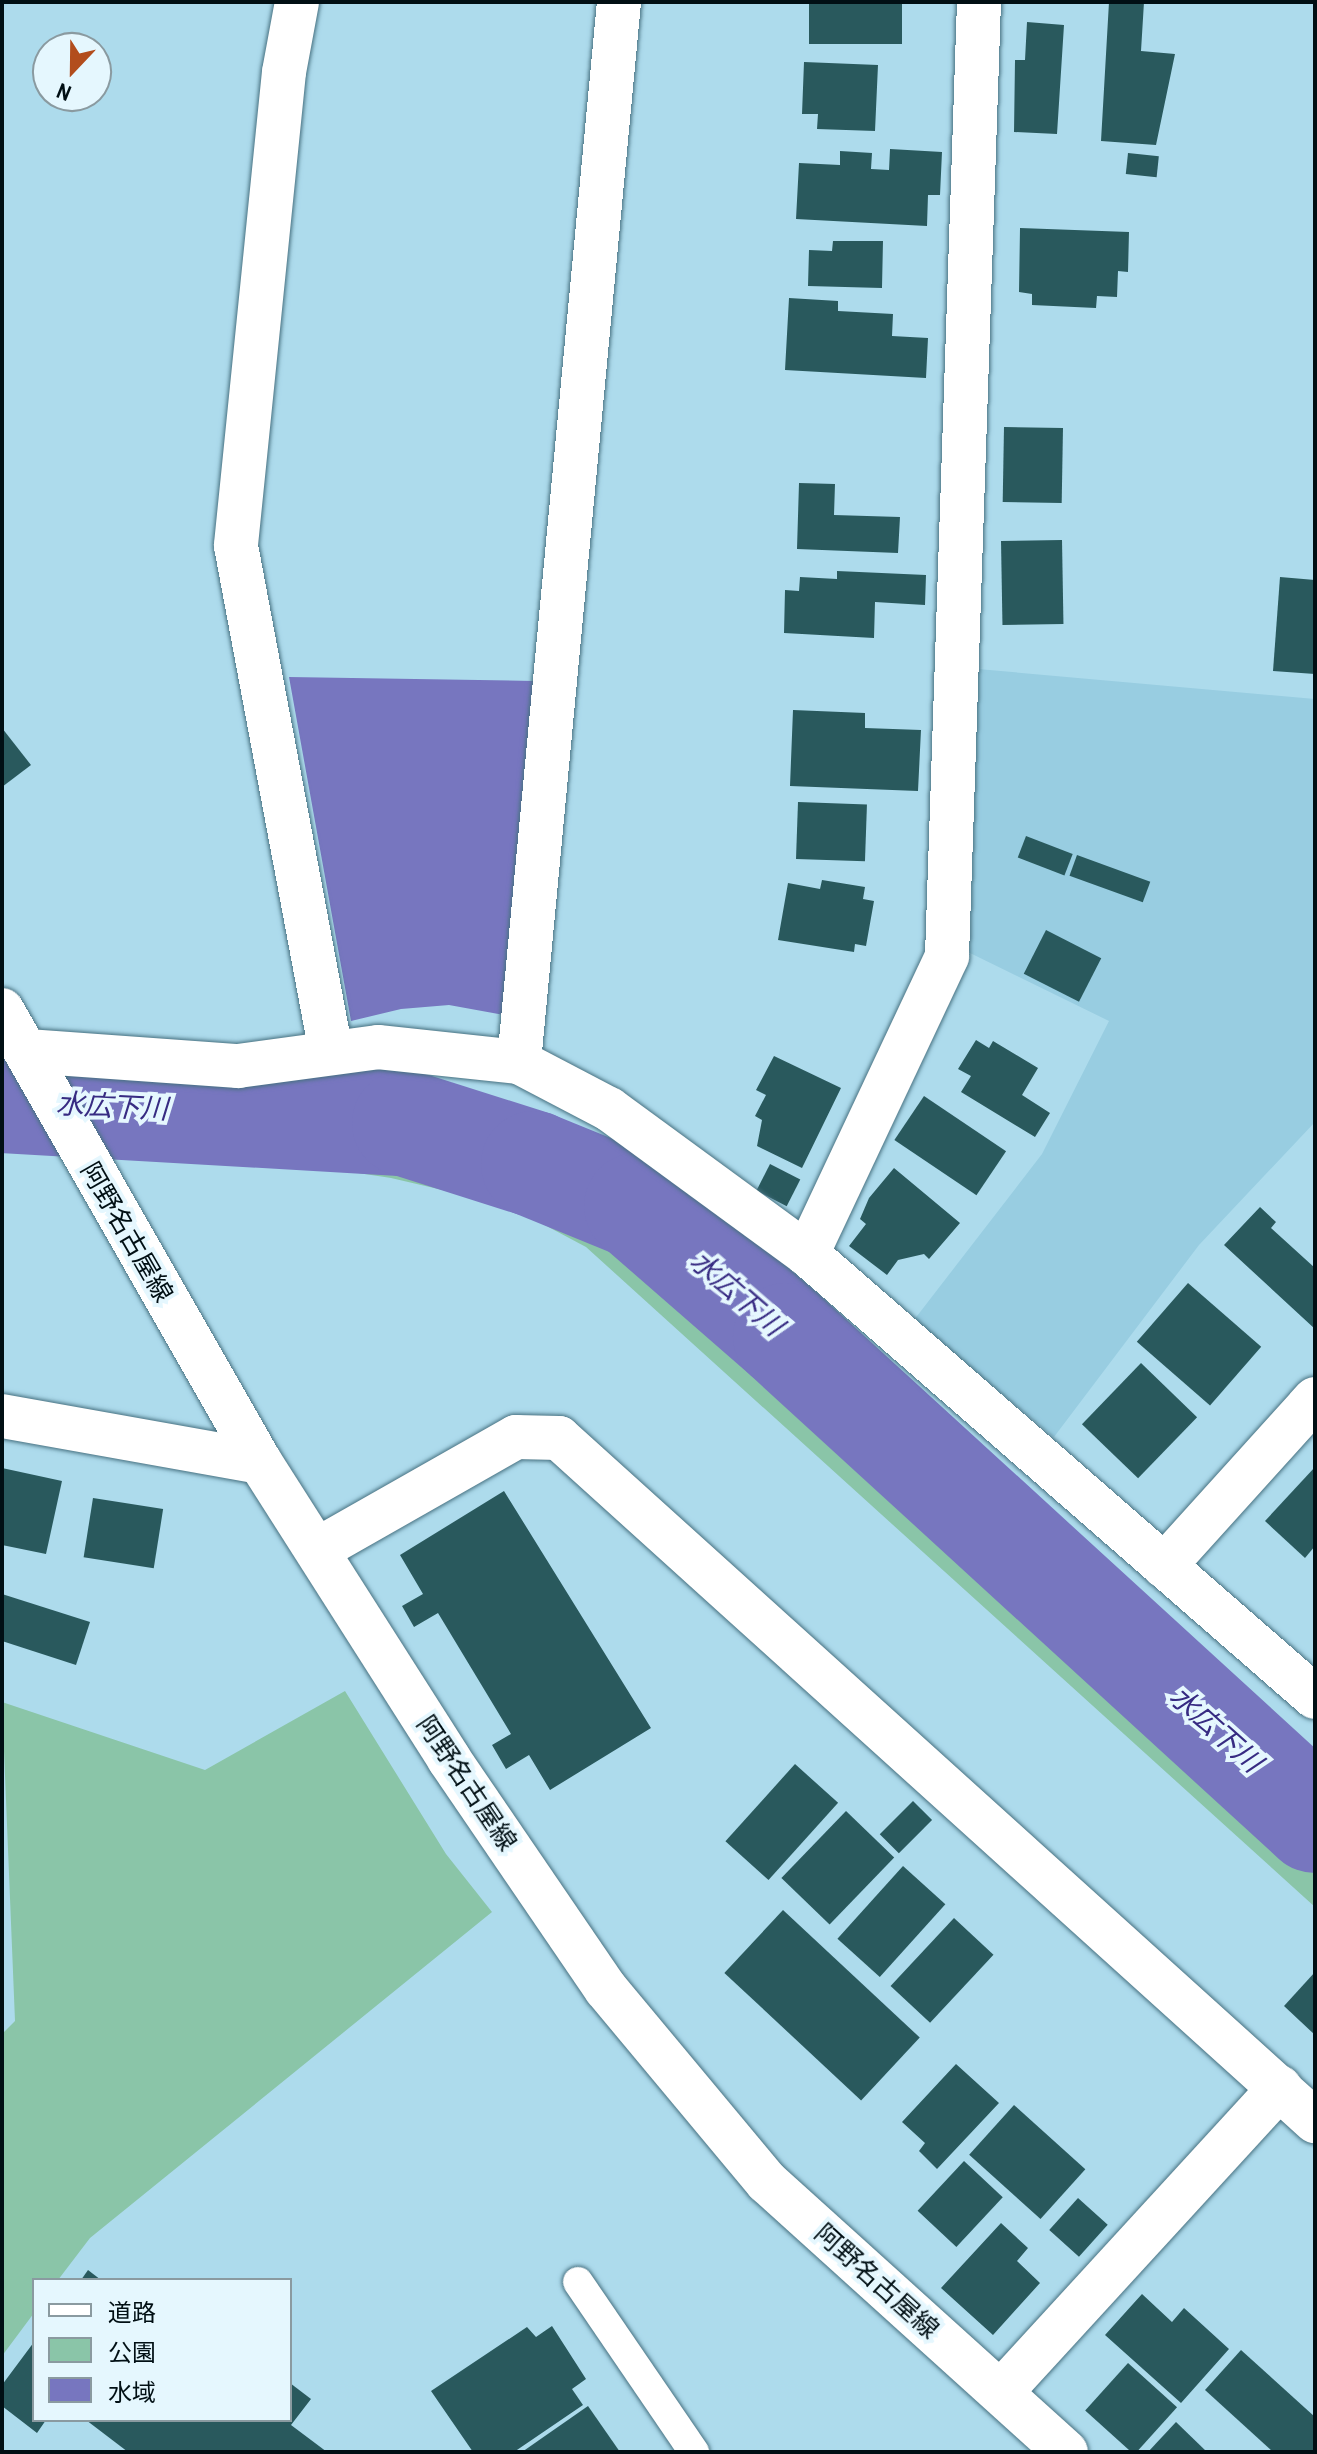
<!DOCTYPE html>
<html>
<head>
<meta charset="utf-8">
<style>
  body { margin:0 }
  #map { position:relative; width:1317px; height:2454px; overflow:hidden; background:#addbec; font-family:"Archivo Narrow","Noto Sans JP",sans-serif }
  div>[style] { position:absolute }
  .built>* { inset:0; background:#98cde1 }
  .green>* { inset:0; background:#8ac5a8 }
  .water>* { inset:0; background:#7776bf }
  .river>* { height:106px; margin:-53px; padding:0 53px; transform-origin:53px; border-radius:53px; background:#7776bf }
  .building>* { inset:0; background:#29595d; transform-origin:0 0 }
  .roads { filter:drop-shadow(0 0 2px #477181) drop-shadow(0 0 2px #477181) }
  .service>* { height:30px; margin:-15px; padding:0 15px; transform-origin:15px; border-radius:15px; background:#fff }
  .minor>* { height:44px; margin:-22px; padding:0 22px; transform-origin:22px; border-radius:22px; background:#fff }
  .secondary>* { height:44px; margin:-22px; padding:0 22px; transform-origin:22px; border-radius:22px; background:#fff }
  span { translate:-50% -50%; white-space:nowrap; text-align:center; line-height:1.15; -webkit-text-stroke:8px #e5f7fe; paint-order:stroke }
  .street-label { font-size:26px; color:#010f14 }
  .water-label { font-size:28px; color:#372b82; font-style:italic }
  .frame { position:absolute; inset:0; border:4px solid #010f14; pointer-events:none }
  .legend { position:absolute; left:32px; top:2278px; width:260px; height:144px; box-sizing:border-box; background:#e5f7fe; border:2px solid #8a9aa0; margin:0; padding:10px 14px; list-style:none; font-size:24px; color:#010f14 }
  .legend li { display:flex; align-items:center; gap:16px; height:40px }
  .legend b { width:40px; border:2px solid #8a9aa0 }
  .north { position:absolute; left:32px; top:32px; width:80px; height:80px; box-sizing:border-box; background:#e5f7fe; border:2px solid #8a9aa0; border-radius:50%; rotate:202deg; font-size:22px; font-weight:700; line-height:32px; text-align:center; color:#010f14 }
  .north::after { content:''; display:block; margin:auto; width:28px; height:36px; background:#b24d1d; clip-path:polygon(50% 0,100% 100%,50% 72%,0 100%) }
</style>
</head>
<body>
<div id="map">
  <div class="built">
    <div style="clip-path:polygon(978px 669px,1315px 699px,1315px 1122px,1199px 1245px,1054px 1437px,914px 1320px,1042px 1154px,1109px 1021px,970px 953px)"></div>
  </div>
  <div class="green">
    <div style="clip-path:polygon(110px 1115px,399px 1142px,520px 1171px,611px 1209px,661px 1242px,1315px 1839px,1315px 1907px,586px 1247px,507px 1205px,391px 1178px,312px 1166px,133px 1157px)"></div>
    <div style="clip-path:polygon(345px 1691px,446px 1854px,492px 1912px,90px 2238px,58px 2280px,34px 2280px,34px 2313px,2px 2356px,2px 2034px,15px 2021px,2px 1702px,205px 1770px)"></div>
  </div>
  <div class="water">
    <div style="clip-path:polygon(289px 677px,533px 681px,504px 1015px,449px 1005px,401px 1009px,351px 1021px)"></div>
  </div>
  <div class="river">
    <div style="left:2px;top:1100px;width:404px;rotate:3.3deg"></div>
    <div style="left:405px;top:1123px;width:135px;rotate:17.6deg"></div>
    <div style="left:534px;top:1164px;width:111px;rotate:22.2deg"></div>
    <div style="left:637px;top:1206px;width:198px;rotate:41.1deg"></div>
    <div style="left:786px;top:1336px;width:717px;rotate:42.46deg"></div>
  </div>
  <div class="building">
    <div style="left:809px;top:2px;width:93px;height:42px"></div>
    <div style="clip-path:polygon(1109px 2px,1144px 2px,1141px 51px,1175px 54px,1156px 145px,1101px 141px)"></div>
    <div style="clip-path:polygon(1027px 22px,1064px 25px,1057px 134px,1014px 132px,1015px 60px,1025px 60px)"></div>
    <div style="clip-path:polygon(804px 62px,878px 65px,875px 131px,817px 129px,818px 114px,802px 114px)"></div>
    <div style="clip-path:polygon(890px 149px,942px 152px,940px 195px,928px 195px,927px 226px,796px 219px,799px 163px,840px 165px,840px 151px,872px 153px,871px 169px,889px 170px)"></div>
    <div style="left:1128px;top:153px;width:31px;height:21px;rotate:6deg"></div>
    <div style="clip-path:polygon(1020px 228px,1129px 232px,1128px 272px,1118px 271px,1117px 297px,1097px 296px,1096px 308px,1032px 305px,1032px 294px,1019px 292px)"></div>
    <div style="clip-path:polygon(833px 241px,883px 241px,882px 288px,808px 286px,809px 250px,832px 251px)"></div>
    <div style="clip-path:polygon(789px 298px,838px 301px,838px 311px,893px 314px,892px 336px,928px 338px,926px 378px,785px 370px)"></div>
    <div style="left:1004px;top:427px;width:59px;height:75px;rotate:1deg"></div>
    <div style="clip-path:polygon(799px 483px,835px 484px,834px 515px,900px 517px,898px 553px,797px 549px)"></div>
    <div style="left:1062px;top:540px;width:84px;height:61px;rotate:89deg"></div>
    <div style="clip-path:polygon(837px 571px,926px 575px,925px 605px,875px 602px,874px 638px,784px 633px,785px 590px,799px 591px,800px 577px,837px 579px)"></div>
    <div style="clip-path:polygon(1280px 577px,1315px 580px,1315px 674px,1273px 671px)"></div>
    <div style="clip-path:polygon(793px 710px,865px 713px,865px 728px,921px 730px,918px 791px,790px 786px)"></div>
    <div style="clip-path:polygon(2px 728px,31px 765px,2px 787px)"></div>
    <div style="left:798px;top:802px;width:69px;height:57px;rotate:2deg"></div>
    <div style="left:1026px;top:836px;width:50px;height:23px;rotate:21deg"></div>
    <div style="left:1077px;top:855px;width:78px;height:22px;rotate:20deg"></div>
    <div style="clip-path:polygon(822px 880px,865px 887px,863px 899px,874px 901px,866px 946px,855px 944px,854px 952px,778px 940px,788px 883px,820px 889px)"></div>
    <div style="left:1046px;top:930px;width:62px;height:49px;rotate:27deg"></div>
    <div style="clip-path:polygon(976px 1040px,989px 1048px,993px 1041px,1038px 1068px,1022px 1095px,1050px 1113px,1035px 1137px,961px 1092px,971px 1076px,958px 1069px)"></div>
    <div style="clip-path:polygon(774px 1056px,841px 1088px,802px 1168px,757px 1146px,762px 1120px,755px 1116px,766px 1095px,756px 1090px)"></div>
    <div style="left:924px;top:1096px;width:99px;height:53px;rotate:34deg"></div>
    <div style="left:770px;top:1164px;width:34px;height:30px;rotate:27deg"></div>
    <div style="clip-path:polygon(894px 1168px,960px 1223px,929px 1259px,924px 1254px,898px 1260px,887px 1275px,849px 1246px,866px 1224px,860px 1219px,869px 1198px)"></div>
    <div style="clip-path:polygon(1260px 1207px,1276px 1222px,1271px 1228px,1315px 1268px,1315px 1329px,1224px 1245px)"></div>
    <div style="left:1188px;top:1283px;width:97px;height:78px;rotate:41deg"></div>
    <div style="left:1141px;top:1363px;width:78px;height:85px;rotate:44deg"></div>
    <div style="clip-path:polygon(1315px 1467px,1315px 1546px,1305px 1558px,1265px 1521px)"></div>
    <div style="clip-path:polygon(2px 1468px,62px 1481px,46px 1554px,2px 1545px)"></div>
    <div style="clip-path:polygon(504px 1491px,651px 1728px,550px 1790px,529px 1755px,506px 1769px,492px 1745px,511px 1734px,438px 1613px,414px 1627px,402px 1606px,423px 1594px,400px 1555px)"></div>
    <div style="left:93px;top:1498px;width:71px;height:60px;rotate:9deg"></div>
    <div style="clip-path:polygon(2px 1594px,90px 1622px,76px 1665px,2px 1641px)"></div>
    <div style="left:795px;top:1764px;width:58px;height:104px;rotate:42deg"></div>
    <div style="left:913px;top:1801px;width:27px;height:47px;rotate:45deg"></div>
    <div style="left:846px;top:1811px;width:67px;height:93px;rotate:44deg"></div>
    <div style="left:903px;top:1866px;width:57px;height:98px;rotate:42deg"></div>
    <div style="left:783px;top:1910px;width:187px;height:86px;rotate:43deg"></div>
    <div style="left:954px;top:1918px;width:54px;height:93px;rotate:43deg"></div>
    <div style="clip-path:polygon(1315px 1972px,1315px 2035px,1284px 2006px)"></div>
    <div style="clip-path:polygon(956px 2064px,999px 2103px,937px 2169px,919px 2151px,925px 2143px,902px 2122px)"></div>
    <div style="left:1014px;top:2105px;width:96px;height:67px;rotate:42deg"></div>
    <div style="left:964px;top:2161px;width:53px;height:68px;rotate:43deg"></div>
    <div style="left:1078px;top:2198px;width:40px;height:43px;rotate:42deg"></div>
    <div style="clip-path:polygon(1001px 2223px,1028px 2248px,1017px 2261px,1040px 2283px,993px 2335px,941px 2288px)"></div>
    <div style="clip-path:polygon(88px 2270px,101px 2280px,81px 2280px)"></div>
    <div style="clip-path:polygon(1142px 2294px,1172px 2322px,1184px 2308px,1229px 2349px,1181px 2403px,1105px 2335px)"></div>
    <div style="clip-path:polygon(552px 2326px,586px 2379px,572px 2389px,583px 2405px,514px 2452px,473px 2452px,431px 2391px,527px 2327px,536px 2337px)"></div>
    <div style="clip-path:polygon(34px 2342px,34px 2420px,46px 2420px,37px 2433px,2px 2406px,2px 2385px)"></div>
    <div style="clip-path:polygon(1241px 2350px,1315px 2417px,1315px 2452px,1273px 2452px,1205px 2390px)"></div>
    <div style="left:1128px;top:2363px;width:66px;height:64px;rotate:42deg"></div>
    <div style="clip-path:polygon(290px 2383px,311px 2399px,291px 2425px,327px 2452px,128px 2452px,86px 2420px,290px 2420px)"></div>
    <div style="clip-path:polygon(588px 2406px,620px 2452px,522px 2452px)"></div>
    <div style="clip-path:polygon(1176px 2422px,1207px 2452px,1148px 2452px)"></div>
  </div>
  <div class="roads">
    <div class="service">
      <div style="left:578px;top:2282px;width:206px;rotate:55.7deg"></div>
    </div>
    <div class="minor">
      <div style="left:297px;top:2px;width:71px;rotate:100.5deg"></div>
      <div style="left:284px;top:72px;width:476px;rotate:95.8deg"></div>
      <div style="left:236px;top:546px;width:515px;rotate:79.37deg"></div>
      <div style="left:27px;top:1051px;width:212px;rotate:4.1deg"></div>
      <div style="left:238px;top:1066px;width:141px;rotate:-7.7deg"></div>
      <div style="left:378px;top:1047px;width:142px;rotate:6.1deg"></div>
      <div style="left:519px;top:1062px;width:102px;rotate:27.6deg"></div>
      <div style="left:609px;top:1109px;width:245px;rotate:36.2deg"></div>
      <div style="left:807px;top:1254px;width:674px;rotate:41.09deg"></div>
      <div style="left:519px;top:1062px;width:1065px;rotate:-84.61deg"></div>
      <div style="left:807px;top:1254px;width:329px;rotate:-64.8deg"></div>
      <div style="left:947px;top:956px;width:955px;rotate:-88.08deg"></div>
      <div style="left:2px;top:1416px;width:262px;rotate:10.1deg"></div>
      <div style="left:317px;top:1550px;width:229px;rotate:-29.6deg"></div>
      <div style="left:516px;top:1437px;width:43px;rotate:1.3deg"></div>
      <div style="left:559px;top:1438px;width:1019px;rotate:42.1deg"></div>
      <div style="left:1164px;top:1566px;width:225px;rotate:-47.9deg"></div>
      <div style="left:1001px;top:2392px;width:413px;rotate:-47.5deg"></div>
    </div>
    <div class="secondary">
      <div style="left:2px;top:1010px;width:520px;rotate:60.28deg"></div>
      <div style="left:260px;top:1462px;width:352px;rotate:57.5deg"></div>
      <div style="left:449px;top:1759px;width:278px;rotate:55.7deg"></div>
      <div style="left:606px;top:1989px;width:251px;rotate:50.2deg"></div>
      <div style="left:767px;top:2182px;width:403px;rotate:42.1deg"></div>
    </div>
  </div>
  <div class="street-label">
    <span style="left:127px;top:1232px;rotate:60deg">阿野名古屋線</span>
    <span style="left:467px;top:1783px;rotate:56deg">阿野名古屋線</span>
    <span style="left:877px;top:2281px;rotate:42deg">阿野名古屋線</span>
  </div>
  <div class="water-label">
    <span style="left:112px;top:1106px;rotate:3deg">水広下川</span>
    <span style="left:737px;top:1293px;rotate:41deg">水広下川</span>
    <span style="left:1216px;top:1729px;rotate:42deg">水広下川</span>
  </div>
  <div class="frame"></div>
  <ul class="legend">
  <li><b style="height:10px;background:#fff"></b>道路</li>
  <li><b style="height:22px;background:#8ac5a8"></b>公園</li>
  <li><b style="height:22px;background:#7776bf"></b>水域</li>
  </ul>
  <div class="north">N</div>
</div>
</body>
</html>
